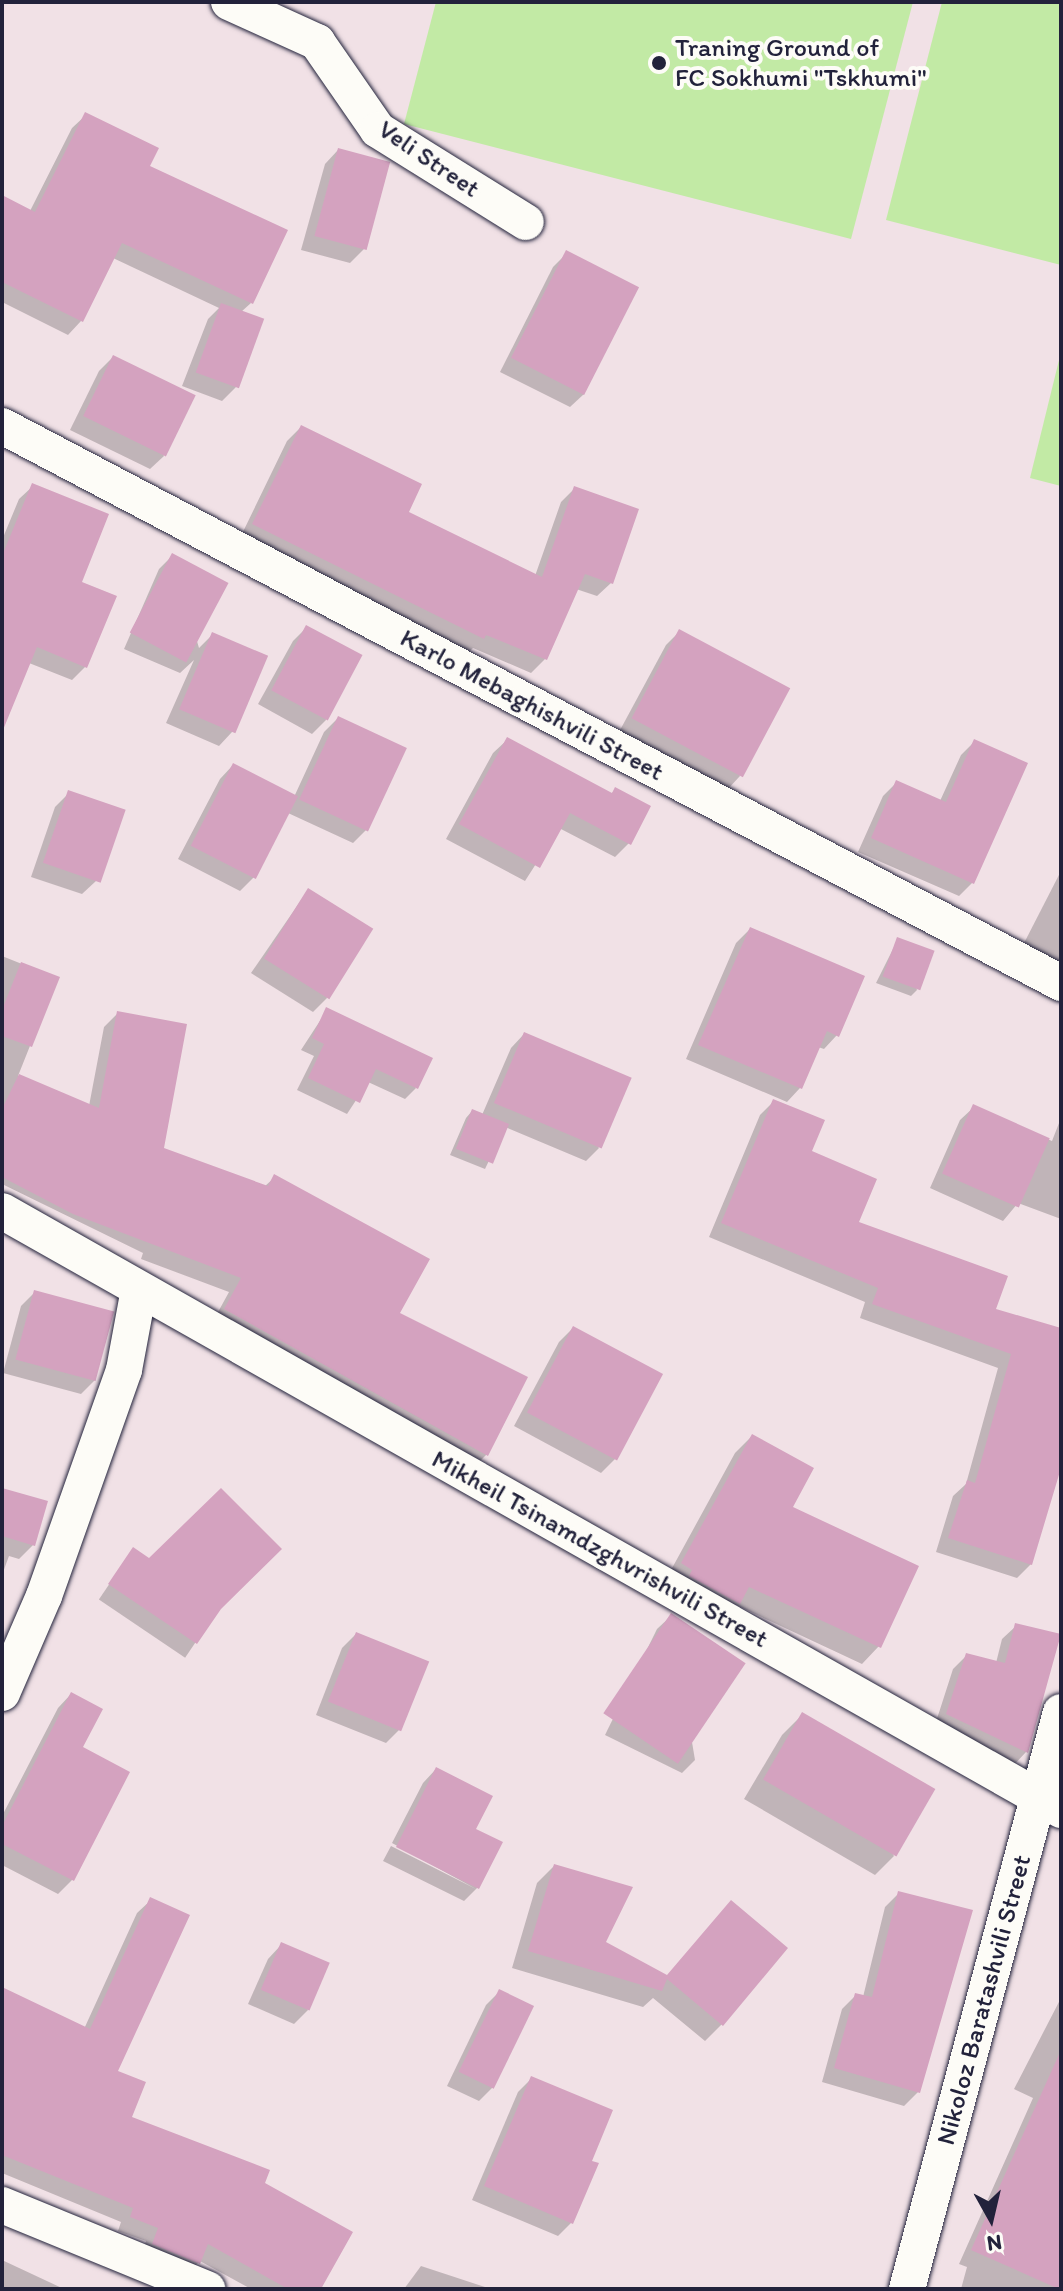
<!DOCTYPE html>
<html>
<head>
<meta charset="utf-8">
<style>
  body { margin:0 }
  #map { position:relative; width:1063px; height:2291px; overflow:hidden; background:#f1e1e6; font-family:Itim,sans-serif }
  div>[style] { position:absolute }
  .green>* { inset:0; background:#c2eaa5 }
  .shadow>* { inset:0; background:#0003; transform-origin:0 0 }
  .building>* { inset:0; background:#d4a2bf; transform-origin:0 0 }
  .roads { filter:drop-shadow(0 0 2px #22223b) drop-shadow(0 0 2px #22223b) }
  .minor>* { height:36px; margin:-18px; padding:0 18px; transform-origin:18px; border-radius:18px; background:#fdfcf7 }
  .dots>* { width:22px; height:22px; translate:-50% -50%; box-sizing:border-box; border:4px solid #fdfcf7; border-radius:50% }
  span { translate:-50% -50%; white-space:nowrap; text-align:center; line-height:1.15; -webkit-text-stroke:8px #fdfcf7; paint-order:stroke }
  .poi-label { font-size:26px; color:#22223b }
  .left { translate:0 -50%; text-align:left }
  .street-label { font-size:26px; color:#22223b }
  .frame { position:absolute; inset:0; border:4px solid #22223b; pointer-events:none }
  .north { position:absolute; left:951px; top:2179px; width:80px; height:80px; -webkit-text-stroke:6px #fdfcf7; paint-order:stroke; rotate:172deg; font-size:22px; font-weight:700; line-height:32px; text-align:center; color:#22223b }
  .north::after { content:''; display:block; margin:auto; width:28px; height:36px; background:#22223b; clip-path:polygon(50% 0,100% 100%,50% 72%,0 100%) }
</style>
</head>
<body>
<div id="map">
  <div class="green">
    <div style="clip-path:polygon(436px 2px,913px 2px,851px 239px,404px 124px)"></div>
    <div style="clip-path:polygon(942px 2px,1061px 2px,1061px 265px,886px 220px)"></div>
    <div style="clip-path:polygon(1061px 352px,1061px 486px,1030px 478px)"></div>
  </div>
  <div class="shadow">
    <div style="clip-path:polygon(86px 115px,147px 167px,251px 303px,241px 312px,261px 320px,236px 387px,222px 401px,182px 386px,208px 319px,219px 308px,113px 258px,81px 321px,68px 335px,2px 302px,2px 197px,30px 211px,72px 128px)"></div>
    <div style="clip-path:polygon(338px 150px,364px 249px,350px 263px,301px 250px,325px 164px)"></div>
    <div style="clip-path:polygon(567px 253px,584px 394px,570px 407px,500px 372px,553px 267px)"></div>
    <div style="clip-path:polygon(113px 357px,164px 456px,150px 469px,70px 430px,99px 371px)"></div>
    <div style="clip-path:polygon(301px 427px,406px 513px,535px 576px,561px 502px,575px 488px,611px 583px,597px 596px,576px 589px,545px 659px,531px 673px,473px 648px,469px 652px,240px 538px,287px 441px)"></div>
    <div style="clip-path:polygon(33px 486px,80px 583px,86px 666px,72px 680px,29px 663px,11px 707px,2px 715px,2px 706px,7px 708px,2px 702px,2px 540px,19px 499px)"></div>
    <div style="clip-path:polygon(172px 556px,199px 648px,213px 634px,265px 657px,232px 732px,219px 746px,166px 723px,194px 660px,180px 673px,124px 649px,159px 569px)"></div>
    <div style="clip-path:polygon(307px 627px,326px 720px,312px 734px,258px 704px,293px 641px)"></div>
    <div style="clip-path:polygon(680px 631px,740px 776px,727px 790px,619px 732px,666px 645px)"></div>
    <div style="clip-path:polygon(338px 718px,367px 829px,353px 843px,288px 813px,254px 877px,240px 891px,178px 859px,220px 779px,233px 765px,294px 797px,324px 732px)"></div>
    <div style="clip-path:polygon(507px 740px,610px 795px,615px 790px,629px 843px,615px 857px,559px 828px,525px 881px,446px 839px,493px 753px)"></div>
    <div style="clip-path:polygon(975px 741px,973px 882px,959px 896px,858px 852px,883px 796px,897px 782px,940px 801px,961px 755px)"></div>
    <div style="clip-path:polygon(69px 793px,96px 881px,82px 894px,31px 877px,55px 807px)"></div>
    <div style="clip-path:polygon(1061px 871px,1061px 964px,1022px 947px)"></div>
    <div style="clip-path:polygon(308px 890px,327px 998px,313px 1012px,251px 973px)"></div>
    <div style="clip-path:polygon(750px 929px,837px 1035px,824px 1049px,818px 1047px,800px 1088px,787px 1102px,686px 1059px,736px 943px)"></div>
    <div style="clip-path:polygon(898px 939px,917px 990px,911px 996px,876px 983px)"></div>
    <div style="clip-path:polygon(2px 956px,57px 978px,18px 1076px,89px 1106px,104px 1027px,118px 1013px,161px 1149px,264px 1187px,275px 1177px,398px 1314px,487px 1454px,473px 1468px,212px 1323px,229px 1292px,141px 1259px,143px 1253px,2px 1184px)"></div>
    <div style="clip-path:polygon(327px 1010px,416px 1088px,405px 1099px,368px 1082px,347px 1114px,297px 1090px,314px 1056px,301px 1050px)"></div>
    <div style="clip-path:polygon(524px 1034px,599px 1148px,586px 1161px,505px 1127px,485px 1169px,450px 1155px,466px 1118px,472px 1111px,482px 1115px,511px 1048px)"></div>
    <div style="clip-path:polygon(774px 1101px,856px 1224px,993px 1310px,1061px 1330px,1061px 1460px,1031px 1564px,1017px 1578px,936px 1552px,953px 1496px,966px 1484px,998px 1368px,860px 1318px,865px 1302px,709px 1237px,760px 1115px)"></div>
    <div style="clip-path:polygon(974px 1107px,1052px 1141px,1061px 1118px,1061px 1219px,1018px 1203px,1003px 1221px,930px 1188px,960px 1120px)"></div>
    <div style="clip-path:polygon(35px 1292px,95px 1380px,81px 1394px,3px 1373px,21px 1306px)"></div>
    <div style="clip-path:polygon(573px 1328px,615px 1459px,601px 1473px,514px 1426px,559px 1342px)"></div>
    <div style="clip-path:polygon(752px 1436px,790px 1508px,879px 1646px,862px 1664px,736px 1605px,721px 1620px,665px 1581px,735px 1453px)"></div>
    <div style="clip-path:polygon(2px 1490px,33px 1545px,19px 1559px,9px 1556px,2px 1575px)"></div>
    <div style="left:133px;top:1549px;width:104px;height:61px;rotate:34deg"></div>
    <div style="clip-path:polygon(671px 1616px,695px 1760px,682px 1773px,605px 1735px,657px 1629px)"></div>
    <div style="clip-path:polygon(1016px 1626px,1060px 1636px,1026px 1752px,1013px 1766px,934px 1728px,953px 1669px,966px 1656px,996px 1663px,1002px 1639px)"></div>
    <div style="clip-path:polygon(356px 1634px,400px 1729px,386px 1743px,316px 1715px,342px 1648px)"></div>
    <div style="clip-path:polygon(71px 1694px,81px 1748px,128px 1772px,72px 1880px,58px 1894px,2px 1865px,2px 1816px,58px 1708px)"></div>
    <div style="clip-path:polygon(802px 1715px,894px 1856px,875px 1875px,744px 1799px,782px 1735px)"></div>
    <div style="clip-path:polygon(436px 1769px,473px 1830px,478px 1887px,464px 1901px,383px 1861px,391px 1846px,476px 1889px,392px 1843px,423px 1783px)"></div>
    <div style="clip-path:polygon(554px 1866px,603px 1942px,666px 1977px,722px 2024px,705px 2041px,653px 1998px,643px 2007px,512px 1968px,537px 1883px)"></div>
    <div style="clip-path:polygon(899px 1893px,918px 2092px,904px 2106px,822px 2082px,842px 2009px,856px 1995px,863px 1997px,885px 1907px)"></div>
    <div style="clip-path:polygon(151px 1900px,116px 2072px,129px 2118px,263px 2183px,319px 2289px,251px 2289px,200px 2261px,185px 2276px,140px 2258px,146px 2241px,118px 2231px,121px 2222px,2px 2173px,2px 1989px,84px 2029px,137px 1913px)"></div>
    <div style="clip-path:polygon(281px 1945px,308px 2010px,294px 2024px,248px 2004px,268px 1959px)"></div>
    <div style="clip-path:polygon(500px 1991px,493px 2087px,479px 2101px,447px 2086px,486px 2005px)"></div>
    <div style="clip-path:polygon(1061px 1998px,1061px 2289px,961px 2289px,967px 2267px,959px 2264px,1033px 2098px,1014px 2089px)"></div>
    <div style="clip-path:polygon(532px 2078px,589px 2162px,571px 2223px,558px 2236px,472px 2200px,518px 2092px)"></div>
    <div style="clip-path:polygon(2px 2260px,64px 2289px,2px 2289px)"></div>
    <div style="clip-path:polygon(421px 2266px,491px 2289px,404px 2289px)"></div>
  </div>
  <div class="building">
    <div style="clip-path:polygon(85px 112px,159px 148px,150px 166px,288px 230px,253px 304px,122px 243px,83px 322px,2px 282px,2px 195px,35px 212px)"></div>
    <div style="left:338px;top:148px;width:54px;height:91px;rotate:15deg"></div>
    <div style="left:566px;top:250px;width:82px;height:121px;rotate:27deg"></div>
    <div style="left:221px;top:303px;width:46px;height:74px;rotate:20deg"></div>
    <div style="left:113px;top:355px;width:92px;height:68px;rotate:26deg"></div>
    <div style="clip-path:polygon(301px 425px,422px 484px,409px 512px,542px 577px,574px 486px,639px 509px,613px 584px,585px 574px,547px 660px,486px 635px,484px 639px,252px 524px)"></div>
    <div style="clip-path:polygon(32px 483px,109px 514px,82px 582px,117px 596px,87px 668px,37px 647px,3px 730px,2px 556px)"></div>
    <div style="left:172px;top:553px;width:64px;height:90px;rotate:28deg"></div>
    <div style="left:306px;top:625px;width:64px;height:74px;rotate:28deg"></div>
    <div style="left:679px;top:629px;width:126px;height:101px;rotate:28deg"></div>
    <div style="left:212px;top:632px;width:61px;height:84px;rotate:23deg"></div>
    <div style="left:338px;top:716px;width:76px;height:92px;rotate:25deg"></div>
    <div style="clip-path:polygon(507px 737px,612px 793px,615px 787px,651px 806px,631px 845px,570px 813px,540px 868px,459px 824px)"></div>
    <div style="clip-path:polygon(974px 739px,1028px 763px,974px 884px,871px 838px,896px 780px,946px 802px)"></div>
    <div style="left:233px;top:763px;width:73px;height:93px;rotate:27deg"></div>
    <div style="left:68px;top:790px;width:61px;height:77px;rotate:19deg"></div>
    <div style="left:308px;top:888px;width:77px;height:83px;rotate:32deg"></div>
    <div style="clip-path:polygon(750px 927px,865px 976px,839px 1037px,827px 1031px,802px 1089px,698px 1045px)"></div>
    <div style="left:897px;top:937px;width:40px;height:42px;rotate:20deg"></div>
    <div style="clip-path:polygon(21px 962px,60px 977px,32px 1047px,2px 1036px,2px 1010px)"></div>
    <div style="clip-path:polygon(326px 1007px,433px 1058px,418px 1089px,376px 1069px,360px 1103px,308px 1078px,324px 1044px,312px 1038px)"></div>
    <div style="clip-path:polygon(117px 1011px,187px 1024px,164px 1148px,268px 1186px,274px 1174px,430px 1259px,400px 1313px,528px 1377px,488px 1456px,224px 1309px,241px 1278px,73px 1214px,2px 1177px,2px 1109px,19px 1074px,99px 1108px)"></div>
    <div style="left:524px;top:1032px;width:117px;height:77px;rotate:23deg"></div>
    <div style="clip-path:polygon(773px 1099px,825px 1120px,812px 1151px,877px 1179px,859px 1222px,1008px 1276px,996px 1309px,1061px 1328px,1061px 1468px,1032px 1565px,948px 1538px,967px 1480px,975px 1483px,1011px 1354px,872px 1304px,878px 1288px,721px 1223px)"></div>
    <div style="left:973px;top:1104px;width:84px;height:76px;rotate:24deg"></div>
    <div style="left:472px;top:1109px;width:40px;height:43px;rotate:22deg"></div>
    <div style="left:34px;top:1290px;width:83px;height:72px;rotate:15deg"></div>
    <div style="left:573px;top:1326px;width:102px;height:98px;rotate:28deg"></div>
    <div style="clip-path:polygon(752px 1434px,814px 1468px,793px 1507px,919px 1566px,881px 1648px,749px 1587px,740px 1604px,689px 1576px,692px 1570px,681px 1563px)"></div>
    <div style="clip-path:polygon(2px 1488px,48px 1501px,35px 1546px,2px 1536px)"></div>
    <div style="clip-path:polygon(221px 1488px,282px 1549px,221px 1609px,197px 1644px,108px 1584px,133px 1547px,149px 1558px)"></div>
    <div style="left:671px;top:1613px;width:90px;height:121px;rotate:34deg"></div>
    <div style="clip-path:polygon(1015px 1623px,1061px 1634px,1028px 1753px,946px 1714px,966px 1653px,1005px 1663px)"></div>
    <div style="left:356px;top:1632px;width:79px;height:75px;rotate:22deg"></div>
    <div style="clip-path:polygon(71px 1692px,103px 1709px,83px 1747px,130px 1772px,74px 1881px,2px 1844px,2px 1826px)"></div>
    <div style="left:802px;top:1712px;width:154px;height:78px;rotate:30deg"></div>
    <div style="clip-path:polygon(436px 1767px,493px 1796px,476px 1829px,503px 1842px,479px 1889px,396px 1847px)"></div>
    <div style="clip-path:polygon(554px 1864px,633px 1887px,606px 1942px,667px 1975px,731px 1900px,788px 1948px,723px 2026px,667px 1979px,662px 1991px,528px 1951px)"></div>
    <div style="clip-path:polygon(898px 1891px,973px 1910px,920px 2093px,834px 2068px,855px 1993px,872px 1997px)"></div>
    <div style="clip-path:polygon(150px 1897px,190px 1915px,118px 2071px,146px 2082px,132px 2117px,270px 2170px,265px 2183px,353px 2232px,321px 2289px,288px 2289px,208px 2244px,200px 2264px,152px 2244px,158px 2228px,130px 2217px,133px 2208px,2px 2155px,2px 1987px,90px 2029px)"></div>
    <div style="left:281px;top:1942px;width:53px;height:52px;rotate:23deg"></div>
    <div style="left:499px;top:1989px;width:39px;height:92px;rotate:26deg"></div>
    <div style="clip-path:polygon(1061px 2050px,1061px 2289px,1059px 2289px,971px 2250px)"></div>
    <div style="clip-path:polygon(531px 2076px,613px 2110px,592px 2161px,599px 2163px,573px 2224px,484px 2186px)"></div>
  </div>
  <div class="roads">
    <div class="minor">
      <div style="left:229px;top:2px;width:97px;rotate:24.4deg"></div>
      <div style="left:317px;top:42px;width:107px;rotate:55.3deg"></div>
      <div style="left:378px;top:130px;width:174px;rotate:31.9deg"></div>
      <div style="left:2px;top:426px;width:1197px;rotate:27.74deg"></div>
      <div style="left:2px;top:1211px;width:1217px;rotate:29.49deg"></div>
      <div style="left:2px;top:1693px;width:106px;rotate:-66.6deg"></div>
      <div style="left:44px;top:1596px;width:240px;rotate:-70.5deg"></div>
      <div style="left:124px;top:1370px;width:82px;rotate:-79.5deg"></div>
      <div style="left:2px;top:2205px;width:222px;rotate:22.3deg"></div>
      <div style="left:907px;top:2289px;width:597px;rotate:-75.06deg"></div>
    </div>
  </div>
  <div class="dots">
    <div style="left:659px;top:63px;background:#22223b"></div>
  </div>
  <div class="poi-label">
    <span class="left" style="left:675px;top:63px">Traning Ground of<br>FC Sokhumi "Tskhumi"</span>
  </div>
  <div class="street-label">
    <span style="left:429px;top:159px;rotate:34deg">Veli Street</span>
    <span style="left:532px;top:705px;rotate:28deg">Karlo Mebaghishvili Street</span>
    <span style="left:600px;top:1549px;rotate:29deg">Mikheil Tsinamdzghvrishvili Street</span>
    <span style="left:984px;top:2000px;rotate:-75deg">Nikoloz Baratashvili Street</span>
  </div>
  <div class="frame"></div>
  <div class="north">N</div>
</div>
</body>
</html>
